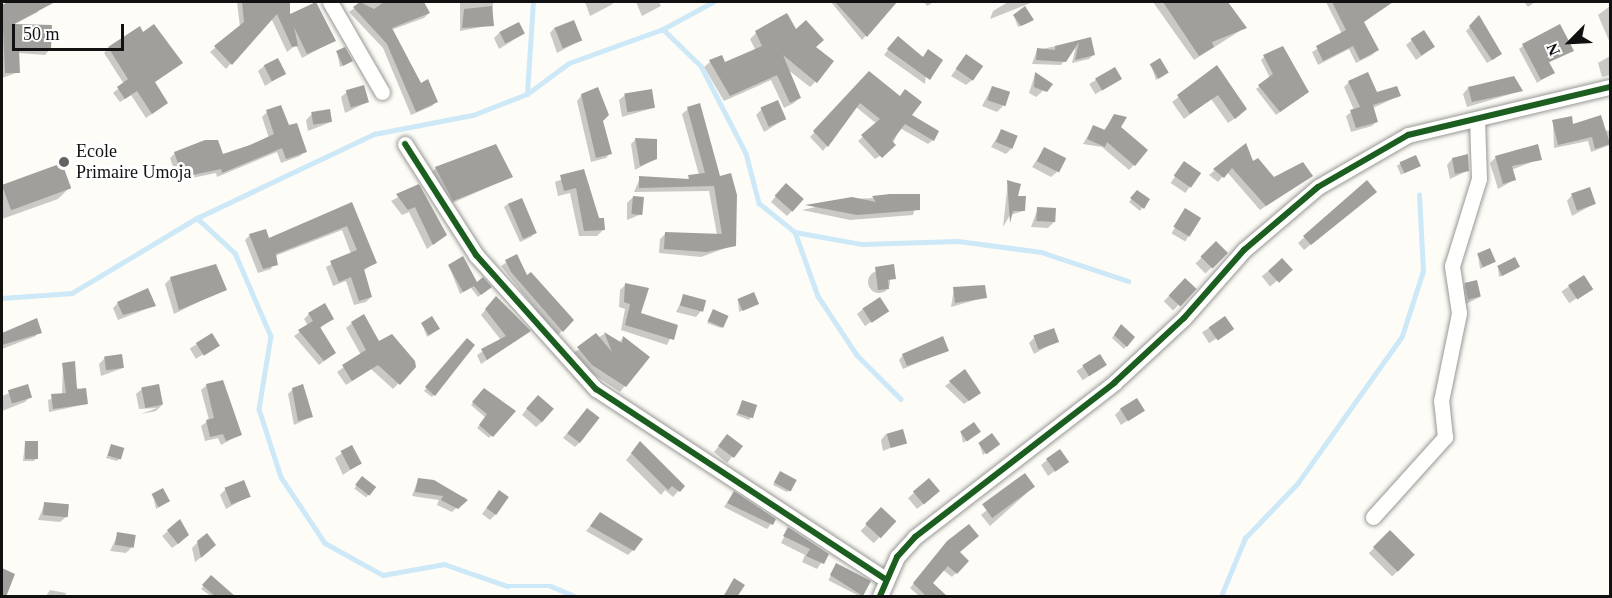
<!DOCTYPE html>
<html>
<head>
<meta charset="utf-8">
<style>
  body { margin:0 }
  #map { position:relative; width:1612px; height:598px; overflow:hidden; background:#fdfcf7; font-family:"Times New Roman",serif }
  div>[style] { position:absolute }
  .shadow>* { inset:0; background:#0003; transform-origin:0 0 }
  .round { border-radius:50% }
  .stream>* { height:4.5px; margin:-2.25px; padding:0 2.25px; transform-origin:2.25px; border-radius:2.25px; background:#cde8f7 }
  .building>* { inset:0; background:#a19f9c; transform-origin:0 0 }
  .roads { filter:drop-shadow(0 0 2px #979795) drop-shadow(0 0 2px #979795) }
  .minor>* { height:15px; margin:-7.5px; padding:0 7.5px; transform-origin:7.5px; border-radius:7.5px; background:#fffffe }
  .cycleway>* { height:6px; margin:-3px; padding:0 3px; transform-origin:3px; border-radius:3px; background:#1b5e20 }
  .dots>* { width:16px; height:16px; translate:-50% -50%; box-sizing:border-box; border:3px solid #fff; border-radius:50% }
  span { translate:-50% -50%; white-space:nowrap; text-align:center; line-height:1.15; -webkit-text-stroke:6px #fff; paint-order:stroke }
  .poi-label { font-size:18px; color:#111 }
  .left { translate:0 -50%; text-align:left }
  .frame { position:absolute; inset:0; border:3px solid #111; pointer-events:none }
  .north { position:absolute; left:1540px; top:12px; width:60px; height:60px; -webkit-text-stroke:4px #fff; paint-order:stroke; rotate:246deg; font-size:16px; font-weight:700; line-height:24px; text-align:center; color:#111 }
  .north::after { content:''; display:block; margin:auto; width:21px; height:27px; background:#111; clip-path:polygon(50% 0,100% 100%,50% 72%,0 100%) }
  .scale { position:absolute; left:12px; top:24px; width:112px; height:27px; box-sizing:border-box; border:3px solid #111; border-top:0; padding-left:8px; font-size:18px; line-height:21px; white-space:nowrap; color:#111; -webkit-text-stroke:4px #fff; paint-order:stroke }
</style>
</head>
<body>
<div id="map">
  <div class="shadow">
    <div style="clip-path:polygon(10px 2px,40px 2px,38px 12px,13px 25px,50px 49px,45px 55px,18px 53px,19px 72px,2px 78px,2px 6px)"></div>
    <div style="clip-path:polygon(237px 2px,285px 2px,289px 16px,334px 41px,302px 58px,296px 45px,287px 52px,271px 18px,226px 69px,210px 52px,240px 27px)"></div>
    <div style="clip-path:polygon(363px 2px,422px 2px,429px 13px,424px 18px,391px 30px,420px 85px,436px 101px,432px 106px,411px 115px,383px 48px,349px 12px)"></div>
    <div style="clip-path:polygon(460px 2px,493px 2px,492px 25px,460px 31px)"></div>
    <div style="clip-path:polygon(585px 2px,612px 2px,613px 4px,590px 16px)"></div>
    <div style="clip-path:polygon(636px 2px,659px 2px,661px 6px,642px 16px)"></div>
    <div style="clip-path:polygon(831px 2px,897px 2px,862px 40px)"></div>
    <div style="clip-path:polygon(924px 2px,934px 2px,927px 6px)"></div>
    <div style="clip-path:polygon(1008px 2px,1033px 2px,990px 19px,993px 11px)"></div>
    <div style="clip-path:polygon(1153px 2px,1182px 2px,1206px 30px,1212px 26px,1196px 2px,1226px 2px,1246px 27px,1194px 60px)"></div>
    <div style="clip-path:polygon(1326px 2px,1352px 2px,1356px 9px,1371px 2px,1393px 2px,1362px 22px,1377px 50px,1372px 55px,1356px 63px,1349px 49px,1318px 65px,1312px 52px,1342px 34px)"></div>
    <div style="clip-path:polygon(1524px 2px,1535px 2px,1528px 7px)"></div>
    <div style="clip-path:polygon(1610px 6px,1610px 43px,1598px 15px)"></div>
    <div style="clip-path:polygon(1014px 16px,1030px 22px,1018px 27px)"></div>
    <div style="clip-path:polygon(1479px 17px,1496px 58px,1487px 63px,1466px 31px)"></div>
    <div style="clip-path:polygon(555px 27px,581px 40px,557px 53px,550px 33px)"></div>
    <div style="clip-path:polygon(500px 32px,523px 34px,499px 49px,494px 38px)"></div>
    <div style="clip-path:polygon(796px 32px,814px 47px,815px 82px,810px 87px,787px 69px,800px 97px,794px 103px,784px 108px,771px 80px,724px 101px,704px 67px,710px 62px,721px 57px,724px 64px,756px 51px,750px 39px,756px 33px)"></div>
    <div style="clip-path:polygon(1090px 39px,1094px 54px,1089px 59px,1072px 63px,1076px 45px,1061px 65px,1032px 64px,1037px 50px)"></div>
    <div style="clip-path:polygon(1412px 40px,1434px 47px,1416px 60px,1406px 45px)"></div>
    <div style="clip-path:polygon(893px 43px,922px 58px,928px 51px,925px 84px,884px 55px)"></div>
    <div style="clip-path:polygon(1523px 46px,1572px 51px,1548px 63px,1553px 72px,1537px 83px,1519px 49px)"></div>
    <div style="clip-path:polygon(109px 48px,153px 83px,167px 103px,162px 107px,146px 118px,131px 95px,120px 102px,113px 93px,124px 84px,104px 53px)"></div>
    <div style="clip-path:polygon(337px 52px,348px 63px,340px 67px)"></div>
    <div style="clip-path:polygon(966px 56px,972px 80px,966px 85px,951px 76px)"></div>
    <div style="clip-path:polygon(1610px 56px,1610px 75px,1602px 77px,1598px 63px)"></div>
    <div style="clip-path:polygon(1264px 57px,1304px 95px,1276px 115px,1256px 89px,1270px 78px,1261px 60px)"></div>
    <div style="clip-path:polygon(1151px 65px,1165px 75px,1156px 80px)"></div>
    <div style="clip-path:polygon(264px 66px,284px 74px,265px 86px,258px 71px)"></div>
    <div style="clip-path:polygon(1217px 68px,1240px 115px,1228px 123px,1211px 99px,1184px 119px,1172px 102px)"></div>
    <div style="left:1114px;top:69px;width:12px;height:29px;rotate:59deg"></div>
    <div style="clip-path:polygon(870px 73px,933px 140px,928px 144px,900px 128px,890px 150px,875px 159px,858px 141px,877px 124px,856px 107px,823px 151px,810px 137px)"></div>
    <div style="clip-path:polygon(1035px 74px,1045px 89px,1036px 97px,1029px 93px)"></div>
    <div style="clip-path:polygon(1349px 82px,1376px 94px,1399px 96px,1373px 108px,1377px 121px,1372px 126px,1351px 132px,1346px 116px,1354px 110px,1344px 87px)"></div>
    <div style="clip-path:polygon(992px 87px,1003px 106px,997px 112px,982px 106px)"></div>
    <div style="clip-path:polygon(1468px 88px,1521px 91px,1467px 107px,1463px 94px)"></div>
    <div style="clip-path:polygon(347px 92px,368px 102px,345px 113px,341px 97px)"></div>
    <div style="clip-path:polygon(582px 95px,602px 121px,610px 153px,606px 158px,591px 162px,577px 101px)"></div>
    <div style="clip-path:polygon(625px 95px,653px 108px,622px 117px,619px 100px)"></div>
    <div style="clip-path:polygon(688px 109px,734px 245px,701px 257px,659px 253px,660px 239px,665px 234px,717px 235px,709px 191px,634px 192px,640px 178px,685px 180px,699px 175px,682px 114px)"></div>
    <div style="clip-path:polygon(762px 109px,785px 119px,764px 132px,756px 115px)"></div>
    <div style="clip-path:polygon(267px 112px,288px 127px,305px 151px,300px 156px,281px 163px,277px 152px,217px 177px,216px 173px,178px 181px,170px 158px,175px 153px,222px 156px,269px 138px,262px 117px)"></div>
    <div style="clip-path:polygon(312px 114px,331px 122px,308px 131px,306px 120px)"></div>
    <div style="clip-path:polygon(1115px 116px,1134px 165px,1129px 170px,1102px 147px,1083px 144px,1093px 127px,1103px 131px)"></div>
    <div style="clip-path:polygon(1553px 122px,1610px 131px,1610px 145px,1591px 152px,1588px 141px,1554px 148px)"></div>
    <div style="clip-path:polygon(1001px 131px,1012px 148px,1006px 154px,991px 147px)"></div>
    <div style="clip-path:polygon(636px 139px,655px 159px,635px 170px,631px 144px)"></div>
    <div style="clip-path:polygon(1245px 145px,1252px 163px,1273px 179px,1311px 176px,1260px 210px,1227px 172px,1218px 182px,1209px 175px)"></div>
    <div style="clip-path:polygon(1044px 149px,1057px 172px,1051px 177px,1032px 167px)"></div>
    <div style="left:1416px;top:157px;width:10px;height:21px;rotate:66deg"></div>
    <div style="clip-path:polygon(1496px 157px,1540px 159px,1511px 170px,1514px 180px,1498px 189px,1490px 163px)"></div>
    <div style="clip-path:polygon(1452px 159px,1467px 171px,1450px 179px,1447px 165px)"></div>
    <div style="left:1184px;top:163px;width:18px;height:24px;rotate:34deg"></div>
    <div style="clip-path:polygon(61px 165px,70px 187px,58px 199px,2px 219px,2px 186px)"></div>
    <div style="clip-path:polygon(436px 168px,511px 177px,448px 205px,431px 173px)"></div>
    <div style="clip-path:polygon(583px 171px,603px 230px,597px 236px,579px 236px,570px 193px,558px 196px,555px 182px)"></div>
    <div style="clip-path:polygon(1008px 181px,1023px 211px,1010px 215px,1003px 227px)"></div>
    <div style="clip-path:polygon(1367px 182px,1375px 192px,1304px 250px,1298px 243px)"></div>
    <div style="clip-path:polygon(419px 186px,445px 235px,427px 249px,409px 212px,402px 215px,391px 201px)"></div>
    <div style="clip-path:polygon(780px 191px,792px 211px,787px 216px,771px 202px)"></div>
    <div style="clip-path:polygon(1137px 192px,1148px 199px,1140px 211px,1129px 202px)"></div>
    <div style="clip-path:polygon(1572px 195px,1594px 204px,1572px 216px,1567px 201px)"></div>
    <div style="clip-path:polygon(919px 196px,913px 215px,850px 220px,802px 210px,852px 199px)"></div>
    <div style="clip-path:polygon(633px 197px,642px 214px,627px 220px,627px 203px)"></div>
    <div style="clip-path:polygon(509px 203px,535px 233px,531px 237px,520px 242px,504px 207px)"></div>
    <div style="clip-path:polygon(351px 204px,375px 263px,363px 271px,371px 297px,366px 302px,354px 305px,346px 281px,333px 286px,326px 267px,351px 254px,342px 230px,275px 256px,271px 269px,258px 273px,245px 240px,250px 235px,268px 240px)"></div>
    <div style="clip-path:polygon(1038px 208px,1054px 222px,1048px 228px,1031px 227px)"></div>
    <div style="left:1185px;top:210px;width:16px;height:27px;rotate:30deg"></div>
    <div style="left:1216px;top:243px;width:14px;height:29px;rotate:45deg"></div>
    <div style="clip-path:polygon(1478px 254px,1494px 262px,1480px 269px)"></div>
    <div style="clip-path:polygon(516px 256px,526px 277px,572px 320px,557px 336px,501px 266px)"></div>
    <div style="left:1282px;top:260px;width:13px;height:26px;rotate:51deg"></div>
    <div style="clip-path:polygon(449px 266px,476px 284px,490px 287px,478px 297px,471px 288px,460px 294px)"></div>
    <div style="clip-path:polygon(1498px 267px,1516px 269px,1499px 277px)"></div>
    <div class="round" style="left:868px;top:271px;width:22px;height:22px"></div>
    <div style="left:1583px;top:277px;width:14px;height:26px;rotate:56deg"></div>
    <div style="clip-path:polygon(171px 278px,225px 289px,174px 314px,165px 284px)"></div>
    <div style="left:1185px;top:280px;width:13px;height:30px;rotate:45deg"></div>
    <div style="clip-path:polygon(626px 284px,639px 314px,676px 326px,667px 345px,621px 330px,625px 309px,619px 307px,620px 290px)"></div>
    <div style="clip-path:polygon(1465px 285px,1480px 297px,1462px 306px,1459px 291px)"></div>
    <div style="clip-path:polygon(954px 288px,986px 297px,951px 307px)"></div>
    <div style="clip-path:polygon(684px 296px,701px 311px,696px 317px,676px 312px)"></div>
    <div style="clip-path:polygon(738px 299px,757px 303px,739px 312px)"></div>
    <div style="clip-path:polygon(118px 303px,154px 306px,118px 320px,113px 308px)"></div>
    <div style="clip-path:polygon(491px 303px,524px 335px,481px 364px,477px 355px,501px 340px,481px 315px)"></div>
    <div style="clip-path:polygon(863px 309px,887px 311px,865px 326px,857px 314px)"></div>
    <div style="clip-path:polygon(713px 311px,723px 326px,721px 328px,707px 323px)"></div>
    <div style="clip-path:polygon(309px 314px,332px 319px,319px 329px,334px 353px,319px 365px,294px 336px,308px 326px,304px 319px)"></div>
    <div style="left:1225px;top:318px;width:13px;height:27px;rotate:58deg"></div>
    <div style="clip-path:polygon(36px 320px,36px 336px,2px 349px,2px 336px)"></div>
    <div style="clip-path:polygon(352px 323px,415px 367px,393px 389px,371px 369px,346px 385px,337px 372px,361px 355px,346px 328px)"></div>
    <div style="clip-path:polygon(422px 324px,435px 331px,427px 337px)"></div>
    <div style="clip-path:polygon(1119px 328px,1133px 337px,1124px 349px,1112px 338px)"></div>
    <div style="clip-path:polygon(604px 334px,618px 343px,623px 338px,648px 357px,620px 392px,587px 370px,573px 353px)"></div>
    <div style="left:212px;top:335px;width:12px;height:26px;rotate:59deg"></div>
    <div style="clip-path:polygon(1035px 337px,1057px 341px,1034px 354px,1029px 343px)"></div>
    <div style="clip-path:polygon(467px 340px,434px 395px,432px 397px,424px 391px)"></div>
    <div style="clip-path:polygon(948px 350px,903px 369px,899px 360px,903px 355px)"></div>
    <div style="left:1099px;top:356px;width:11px;height:27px;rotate:56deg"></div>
    <div style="clip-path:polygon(105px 358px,123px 368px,101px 376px,99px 364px)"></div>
    <div style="clip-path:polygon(63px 364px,87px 404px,49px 412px,48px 400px,62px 395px)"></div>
    <div style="clip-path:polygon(965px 371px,974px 397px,964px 404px,945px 386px)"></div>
    <div style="clip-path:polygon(207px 385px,241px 434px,221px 445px,218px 438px,205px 441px,201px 426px,209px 420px,201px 390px)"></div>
    <div style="clip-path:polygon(27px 386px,31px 396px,25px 402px,2px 411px,2px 396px)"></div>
    <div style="clip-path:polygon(142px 389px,162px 405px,156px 411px,141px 414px,157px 408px,139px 409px,136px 394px)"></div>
    <div style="clip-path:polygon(293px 389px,311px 417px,294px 425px,288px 394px)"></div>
    <div style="clip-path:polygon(484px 390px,514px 412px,489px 438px,477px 428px,486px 418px,471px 405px)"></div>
    <div style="clip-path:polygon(743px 401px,751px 417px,749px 420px,736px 415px)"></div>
    <div style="clip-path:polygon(532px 402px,542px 422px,536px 427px,522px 415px)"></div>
    <div style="clip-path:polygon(1121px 409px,1143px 410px,1121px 425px,1115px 415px)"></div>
    <div style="clip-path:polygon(583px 414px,579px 443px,575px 447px,563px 438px)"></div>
    <div style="clip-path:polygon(961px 433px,976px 434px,963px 443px)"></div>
    <div style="clip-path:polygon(886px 434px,905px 442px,883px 451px,881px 440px)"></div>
    <div style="clip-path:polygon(25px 442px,37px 458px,34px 461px,23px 461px)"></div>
    <div style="clip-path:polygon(722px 442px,741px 446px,727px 463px,714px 452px)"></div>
    <div style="clip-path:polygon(979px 443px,996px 447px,983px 455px)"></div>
    <div style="clip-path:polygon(112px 446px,119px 459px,117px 461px,106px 458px)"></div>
    <div style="clip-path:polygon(351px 447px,360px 463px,343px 475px,335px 458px)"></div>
    <div style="clip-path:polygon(635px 449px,683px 486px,673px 497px,665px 490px,661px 495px,626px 460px)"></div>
    <div style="clip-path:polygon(1047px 460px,1067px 462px,1048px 476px,1041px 465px)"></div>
    <div style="clip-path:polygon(778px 475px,790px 490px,787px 492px,773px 485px)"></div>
    <div style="left:362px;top:478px;width:15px;height:13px;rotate:37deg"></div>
    <div style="clip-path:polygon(418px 480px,466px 498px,452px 512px,437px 505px,439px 500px,412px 496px)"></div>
    <div style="clip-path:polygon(929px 480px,932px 497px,917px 509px,908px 498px)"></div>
    <div style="clip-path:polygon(226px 489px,249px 496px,226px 509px,220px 495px)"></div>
    <div style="clip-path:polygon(1028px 492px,990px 526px,981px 515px,987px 510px)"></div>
    <div style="clip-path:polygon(734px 493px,771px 524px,767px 529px,724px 507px)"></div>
    <div style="clip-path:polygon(153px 495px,169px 501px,156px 509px)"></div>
    <div style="clip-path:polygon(494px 498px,496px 514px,490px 520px,482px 514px)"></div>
    <div style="clip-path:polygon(45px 503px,66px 517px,60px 522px,38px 520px)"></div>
    <div style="left:881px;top:509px;width:18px;height:30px;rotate:43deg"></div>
    <div style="clip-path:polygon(600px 514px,633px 550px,628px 555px,586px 531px)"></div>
    <div style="clip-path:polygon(788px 529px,827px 554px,817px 569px,802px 562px,805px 555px,781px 543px)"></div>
    <div style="clip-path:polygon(168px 531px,182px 541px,172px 548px,162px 536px)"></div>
    <div style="left:1390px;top:532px;width:33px;height:30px;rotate:45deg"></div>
    <div style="clip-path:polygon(118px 534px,132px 547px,126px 553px,110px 551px)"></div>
    <div style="clip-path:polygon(198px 542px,209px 551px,195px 562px,192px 548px)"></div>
    <div style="clip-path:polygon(943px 547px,967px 561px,952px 577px,943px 570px,931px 583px,940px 596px,919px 596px,910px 588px)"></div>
    <div style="left:836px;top:565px;width:37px;height:17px;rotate:27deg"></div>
    <div style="clip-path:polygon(211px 577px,229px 596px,211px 596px,201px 589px)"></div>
    <div style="clip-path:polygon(50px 590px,66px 593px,65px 596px,46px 596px)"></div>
  </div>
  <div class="stream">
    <div style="left:663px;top:29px;width:53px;rotate:44.2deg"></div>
    <div style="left:701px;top:66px;width:98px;rotate:62.7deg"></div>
    <div style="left:746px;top:153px;width:52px;rotate:75.4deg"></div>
    <div style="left:759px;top:203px;width:46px;rotate:38.9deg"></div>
    <div style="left:795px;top:232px;width:68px;rotate:10.2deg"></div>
    <div style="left:862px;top:244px;width:96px;rotate:-1.8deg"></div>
    <div style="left:958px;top:241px;width:84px;rotate:7.5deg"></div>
    <div style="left:1041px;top:252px;width:92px;rotate:18.4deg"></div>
    <div style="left:527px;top:94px;width:92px;rotate:-86.3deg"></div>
    <div style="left:197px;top:218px;width:52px;rotate:42.6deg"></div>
    <div style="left:235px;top:253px;width:90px;rotate:66.6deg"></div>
    <div style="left:271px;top:336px;width:74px;rotate:99.3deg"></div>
    <div style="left:259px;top:409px;width:71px;rotate:72.1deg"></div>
    <div style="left:281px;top:477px;width:79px;rotate:56.3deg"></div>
    <div style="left:325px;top:543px;width:66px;rotate:28.9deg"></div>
    <div style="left:383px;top:575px;width:62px;rotate:-10.2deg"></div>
    <div style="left:444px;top:564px;width:67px;rotate:19.2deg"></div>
    <div style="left:507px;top:586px;width:44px"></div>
    <div style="left:551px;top:586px;width:26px;rotate:23deg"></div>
    <div style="left:795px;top:232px;width:68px;rotate:70.2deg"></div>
    <div style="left:818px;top:296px;width:71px;rotate:56.5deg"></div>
    <div style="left:857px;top:355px;width:62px;rotate:45deg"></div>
    <div style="left:2px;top:298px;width:70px;rotate:-4.1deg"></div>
    <div style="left:72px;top:293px;width:146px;rotate:-31deg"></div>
    <div style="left:197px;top:218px;width:196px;rotate:-25.4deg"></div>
    <div style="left:374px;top:134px;width:101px;rotate:-10.9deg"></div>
    <div style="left:473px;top:115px;width:58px;rotate:-21.3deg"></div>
    <div style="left:527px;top:94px;width:52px;rotate:-36.4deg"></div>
    <div style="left:569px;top:63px;width:100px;rotate:-19.9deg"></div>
    <div style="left:663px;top:29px;width:57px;rotate:-28.4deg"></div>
    <div style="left:1221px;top:596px;width:63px;rotate:-67.5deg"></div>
    <div style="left:1245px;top:538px;width:75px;rotate:-46.1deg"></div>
    <div style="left:1297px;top:484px;width:181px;rotate:-54.6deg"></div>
    <div style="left:1402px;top:336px;width:68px;rotate:-72.1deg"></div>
    <div style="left:1423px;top:271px;width:76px;rotate:-93deg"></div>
  </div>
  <div class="building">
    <div style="clip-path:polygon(8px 2px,55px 2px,14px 24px,52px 25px,51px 50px,19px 49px,20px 73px,5px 73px,2px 5px)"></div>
    <div style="clip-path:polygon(242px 2px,290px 2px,290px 14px,316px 2px,336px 41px,307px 54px,294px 27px,298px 46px,292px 47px,277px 14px,232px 65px,214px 46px,244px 22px)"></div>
    <div style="clip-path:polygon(360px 2px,374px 9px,384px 2px,424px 2px,430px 13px,392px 28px,421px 83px,428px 79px,438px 102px,416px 112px,387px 44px,353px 7px)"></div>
    <div style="clip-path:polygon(835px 2px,897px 2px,867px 37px)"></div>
    <div style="clip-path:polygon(1163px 2px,1228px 2px,1247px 28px,1212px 42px,1214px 47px,1199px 56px)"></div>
    <div style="clip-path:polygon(1332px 2px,1393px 2px,1364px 22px,1379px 50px,1360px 60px,1353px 46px,1323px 61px,1316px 46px,1346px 30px)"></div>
    <div style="clip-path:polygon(492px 6px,494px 26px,462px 28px,464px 9px)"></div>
    <div style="clip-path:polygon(1025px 6px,1034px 20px,1021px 26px,1013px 15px)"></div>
    <div style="clip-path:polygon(787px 13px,796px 29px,806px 20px,824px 40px,816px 47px,834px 61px,817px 83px,783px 55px,801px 98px,790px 103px,777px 75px,730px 96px,709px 60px,722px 55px,725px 62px,762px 46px,755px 31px)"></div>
    <div style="clip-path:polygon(1479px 15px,1502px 54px,1492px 60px,1469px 26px)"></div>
    <div style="left:574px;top:20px;width:22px;height:21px;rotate:68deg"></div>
    <div style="left:519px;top:22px;width:13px;height:22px;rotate:63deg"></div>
    <div style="clip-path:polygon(154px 24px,183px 63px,155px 82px,168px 103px,152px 114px,137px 91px,125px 99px,117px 87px,128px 79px,108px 47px,140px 26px,143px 32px)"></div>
    <div style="clip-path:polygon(1560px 24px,1574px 51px,1549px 62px,1555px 73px,1541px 80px,1522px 44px)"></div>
    <div style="left:1424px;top:30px;width:20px;height:16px;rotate:57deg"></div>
    <div style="clip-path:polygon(898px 36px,923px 57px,928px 49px,943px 60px,930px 80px,887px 49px)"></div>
    <div style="clip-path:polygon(1091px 37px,1095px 55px,1075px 60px,1079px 42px,1066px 62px,1036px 60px,1037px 48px,1055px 50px,1055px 46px)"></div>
    <div style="clip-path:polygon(1283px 46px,1309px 92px,1280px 112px,1258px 85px,1273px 74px,1263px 55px)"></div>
    <div style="clip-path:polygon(345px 47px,353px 61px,343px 66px,336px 51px)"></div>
    <div style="left:966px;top:54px;width:21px;height:18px;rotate:35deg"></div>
    <div style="left:278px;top:58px;width:18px;height:16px;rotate:63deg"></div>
    <div style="left:1160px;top:58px;width:17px;height:12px;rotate:59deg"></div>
    <div style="clip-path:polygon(1217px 65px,1247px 109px,1235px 119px,1218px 95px,1190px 114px,1177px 95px)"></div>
    <div style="left:1115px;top:67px;width:14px;height:23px;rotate:60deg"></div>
    <div style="clip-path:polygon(869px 71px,900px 96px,905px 89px,922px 102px,912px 115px,939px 131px,934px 141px,905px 124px,892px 141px,896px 145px,882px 158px,861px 135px,880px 119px,860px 103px,828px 147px,813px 131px)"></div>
    <div style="clip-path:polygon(1035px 72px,1053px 84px,1047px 92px,1034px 87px)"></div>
    <div style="clip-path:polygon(1368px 72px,1377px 92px,1397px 86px,1401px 96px,1373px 105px,1378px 122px,1356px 128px,1350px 110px,1360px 107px,1348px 81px)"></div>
    <div style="clip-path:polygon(1514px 76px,1523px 91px,1472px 102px,1468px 87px)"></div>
    <div style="left:364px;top:85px;width:18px;height:19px;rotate:74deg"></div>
    <div style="left:992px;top:86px;width:19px;height:15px;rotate:18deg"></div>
    <div style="clip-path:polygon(598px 87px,609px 115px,603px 121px,612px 154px,596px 158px,581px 94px)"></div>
    <div style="left:652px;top:89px;width:19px;height:28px;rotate:81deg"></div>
    <div style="left:778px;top:100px;width:21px;height:19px;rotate:67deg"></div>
    <div style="clip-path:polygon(700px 103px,720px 176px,731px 173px,737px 195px,736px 246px,707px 252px,664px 249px,665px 232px,722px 234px,714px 186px,639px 188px,639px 176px,689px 179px,688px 175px,705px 173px,687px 107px)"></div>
    <div style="clip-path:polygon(281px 105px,289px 125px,297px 123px,307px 152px,286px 159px,282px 148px,222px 173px,221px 169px,183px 177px,174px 152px,205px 140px,218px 140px,223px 154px,250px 145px,274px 134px,266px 110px)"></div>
    <div style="left:330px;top:109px;width:13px;height:19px;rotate:81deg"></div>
    <div style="clip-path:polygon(1114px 114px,1127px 117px,1121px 127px,1148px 150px,1135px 166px,1107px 142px,1105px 147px,1087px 139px,1093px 125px,1105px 130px)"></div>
    <div style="clip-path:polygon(1601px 115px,1610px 144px,1595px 149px,1592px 137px,1558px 145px,1552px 120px,1572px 116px,1573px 124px)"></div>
    <div style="left:1001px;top:129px;width:18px;height:14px;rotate:22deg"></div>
    <div style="clip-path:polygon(635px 138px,657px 139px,657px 159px,640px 166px)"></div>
    <div style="clip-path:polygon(1246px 143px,1253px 161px,1258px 158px,1274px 177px,1303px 162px,1313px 176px,1266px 206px,1232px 168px,1224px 178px,1213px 169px)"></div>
    <div style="clip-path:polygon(496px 144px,513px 177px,453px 201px,435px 167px)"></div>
    <div style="clip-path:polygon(1538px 144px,1542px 160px,1512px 166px,1516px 180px,1503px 184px,1495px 156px)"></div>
    <div style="left:1044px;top:147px;width:25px;height:16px;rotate:27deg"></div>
    <div style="clip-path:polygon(1468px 154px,1469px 171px,1455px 174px,1452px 158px)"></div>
    <div style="left:1416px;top:155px;width:12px;height:18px;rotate:66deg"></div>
    <div style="left:1184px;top:161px;width:21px;height:18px;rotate:35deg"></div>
    <div style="left:62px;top:163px;width:27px;height:64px;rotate:70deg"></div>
    <div style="clip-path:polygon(584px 169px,599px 218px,604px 218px,605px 230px,584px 231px,576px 188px,564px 191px,560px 175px)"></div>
    <div style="clip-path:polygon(1007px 180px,1021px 184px,1018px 196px,1026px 196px,1025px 211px,1013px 211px,1010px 223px)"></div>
    <div style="clip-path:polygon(1367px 180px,1377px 192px,1311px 245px,1303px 236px)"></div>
    <div style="left:786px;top:183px;width:24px;height:17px;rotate:42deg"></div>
    <div style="clip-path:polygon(419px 184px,447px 235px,433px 245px,415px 207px,408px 210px,396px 194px)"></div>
    <div style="left:1590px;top:187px;width:18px;height:20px;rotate:71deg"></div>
    <div style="clip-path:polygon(1137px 190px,1150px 199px,1144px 209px,1130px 198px)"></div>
    <div style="clip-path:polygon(890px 194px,920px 194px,920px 210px,857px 215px,805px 205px,852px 197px,876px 202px,872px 196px)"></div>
    <div style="left:633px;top:196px;width:11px;height:18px;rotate:5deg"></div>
    <div style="left:522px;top:198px;width:38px;height:15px;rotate:67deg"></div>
    <div style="clip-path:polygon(352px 202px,377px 263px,364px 269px,372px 297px,359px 301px,351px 277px,339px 282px,330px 261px,357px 250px,347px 226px,276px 254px,278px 265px,263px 269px,249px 234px,266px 229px,269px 238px)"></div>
    <div style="left:1037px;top:207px;width:19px;height:14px;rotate:3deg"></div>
    <div style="left:1185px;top:208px;width:19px;height:22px;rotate:32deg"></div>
    <div style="left:1216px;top:241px;width:17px;height:22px;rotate:45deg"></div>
    <div style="left:1490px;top:248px;width:15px;height:14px;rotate:67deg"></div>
    <div style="clip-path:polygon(517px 254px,527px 275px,531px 272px,574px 320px,563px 332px,511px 272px,505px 260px)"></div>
    <div style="clip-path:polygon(463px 256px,477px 282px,483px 277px,492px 287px,481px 295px,474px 286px,463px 292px,448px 265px)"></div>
    <div style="left:1515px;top:257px;width:11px;height:20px;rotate:63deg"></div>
    <div style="left:1282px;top:258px;width:16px;height:19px;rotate:47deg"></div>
    <div style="clip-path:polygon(216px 264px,227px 290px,179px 310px,170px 277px)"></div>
    <div style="clip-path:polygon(894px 264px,896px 279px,888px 280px,889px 289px,878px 290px,875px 267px)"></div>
    <div style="left:1584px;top:275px;width:17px;height:19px;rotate:57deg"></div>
    <div style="left:1185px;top:278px;width:16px;height:24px;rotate:43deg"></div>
    <div style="left:1477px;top:280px;width:17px;height:13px;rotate:77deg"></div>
    <div style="clip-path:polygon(625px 283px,649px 288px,641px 313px,678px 325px,674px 340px,625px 325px,630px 304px,624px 302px)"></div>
    <div style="clip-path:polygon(985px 285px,987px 298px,955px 303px,953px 287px)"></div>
    <div style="clip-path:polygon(148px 288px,156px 306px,123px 315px,117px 302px)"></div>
    <div style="left:754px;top:292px;width:13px;height:18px;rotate:67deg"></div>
    <div style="left:683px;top:294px;width:24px;height:12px;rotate:15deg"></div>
    <div style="clip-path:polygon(496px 296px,531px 331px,487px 360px,481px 349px,506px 336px,485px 309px)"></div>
    <div style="left:880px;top:297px;width:17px;height:21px;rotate:57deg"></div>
    <div style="clip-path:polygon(325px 303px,334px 319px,320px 327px,336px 353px,324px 361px,298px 330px,313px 321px,308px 313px)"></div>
    <div style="left:713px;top:309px;width:17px;height:13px;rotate:24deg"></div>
    <div style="clip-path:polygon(364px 314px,379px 341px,392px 334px,415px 361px,416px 367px,400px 385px,378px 365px,352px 381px,342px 365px,366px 350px,351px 322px)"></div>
    <div style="left:432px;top:316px;width:15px;height:13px;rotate:58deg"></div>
    <div style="left:1225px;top:316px;width:16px;height:20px;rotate:55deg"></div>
    <div style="clip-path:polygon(37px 318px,42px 333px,2px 345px,2px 333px)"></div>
    <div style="clip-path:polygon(1121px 324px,1135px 337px,1127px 347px,1114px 335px)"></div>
    <div style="left:1054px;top:328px;width:15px;height:22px;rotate:70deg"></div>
    <div style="clip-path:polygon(604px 332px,622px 343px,623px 336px,650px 357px,626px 387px,592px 365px,577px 347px,596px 333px,612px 352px)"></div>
    <div style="left:212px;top:333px;width:15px;height:19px;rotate:58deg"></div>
    <div style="clip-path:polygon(943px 336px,949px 351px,907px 366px,902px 354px)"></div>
    <div style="clip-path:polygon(467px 338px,475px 345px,435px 396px,425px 387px)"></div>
    <div style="left:122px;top:354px;width:14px;height:18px;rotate:82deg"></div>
    <div style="left:1100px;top:354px;width:13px;height:21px;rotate:58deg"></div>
    <div style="clip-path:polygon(75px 361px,77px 389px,86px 388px,88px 404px,53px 409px,51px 394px,66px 393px,62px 363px)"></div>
    <div style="clip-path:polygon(965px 369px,981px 393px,969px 401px,949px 381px)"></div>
    <div style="clip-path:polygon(223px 380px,242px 435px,226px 441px,223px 434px,210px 437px,206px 420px,214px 418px,206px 384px)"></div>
    <div style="left:28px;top:384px;width:14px;height:21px;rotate:73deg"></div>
    <div style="left:159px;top:384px;width:21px;height:18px;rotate:79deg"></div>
    <div style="clip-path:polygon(303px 384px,313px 417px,298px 421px,292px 388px)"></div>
    <div style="clip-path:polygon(484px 388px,516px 411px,493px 437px,479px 425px,487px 414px,472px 402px)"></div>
    <div style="left:538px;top:395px;width:21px;height:18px;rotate:41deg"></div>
    <div style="left:1137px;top:398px;width:15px;height:20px;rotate:58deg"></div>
    <div style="left:742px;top:400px;width:16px;height:14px;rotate:18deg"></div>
    <div style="left:587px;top:408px;width:16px;height:32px;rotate:38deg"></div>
    <div style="left:974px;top:422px;width:12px;height:17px;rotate:55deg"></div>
    <div style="left:903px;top:429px;width:15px;height:17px;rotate:74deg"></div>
    <div style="left:992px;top:433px;width:14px;height:17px;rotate:54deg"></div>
    <div style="left:727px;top:434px;width:20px;height:15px;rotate:37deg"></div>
    <div style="left:25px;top:441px;width:13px;height:18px"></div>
    <div style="clip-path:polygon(640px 441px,685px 486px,680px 492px,672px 486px,668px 490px,631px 453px)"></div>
    <div style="left:111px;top:444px;width:14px;height:12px;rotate:17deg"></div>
    <div style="left:352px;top:445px;width:21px;height:13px;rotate:62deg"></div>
    <div style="left:1060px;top:449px;width:16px;height:17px;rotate:55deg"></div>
    <div style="left:780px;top:471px;width:19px;height:13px;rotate:28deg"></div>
    <div style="left:1025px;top:473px;width:17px;height:53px;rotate:54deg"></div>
    <div style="left:362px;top:476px;width:18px;height:11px;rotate:38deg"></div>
    <div style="clip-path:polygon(418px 478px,434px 480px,468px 500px,458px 509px,441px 500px,443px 496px,415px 492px)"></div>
    <div style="left:929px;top:478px;width:17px;height:21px;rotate:50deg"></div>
    <div style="left:244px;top:480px;width:18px;height:21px;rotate:68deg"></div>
    <div style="left:163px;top:488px;width:15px;height:13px;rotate:62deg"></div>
    <div style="left:499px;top:490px;width:12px;height:22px;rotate:35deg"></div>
    <div style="clip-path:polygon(734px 491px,776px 519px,773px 525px,727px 503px)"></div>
    <div style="left:44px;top:502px;width:25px;height:13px;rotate:5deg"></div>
    <div style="left:881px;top:507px;width:21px;height:23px;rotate:43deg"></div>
    <div style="clip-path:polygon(600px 512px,643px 539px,634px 551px,590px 526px)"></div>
    <div style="clip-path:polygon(180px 519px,189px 535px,178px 544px,167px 530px)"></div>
    <div style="clip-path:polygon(969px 524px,979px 536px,960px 552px,969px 561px,957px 574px,948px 566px,933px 583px,948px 597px,927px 597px,913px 583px,947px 541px)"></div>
    <div style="clip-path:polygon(788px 527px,829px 554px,824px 564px,806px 556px,810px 549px,783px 536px)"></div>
    <div style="left:1390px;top:530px;width:35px;height:24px;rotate:45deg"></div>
    <div style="left:117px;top:532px;width:19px;height:13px;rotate:9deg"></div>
    <div style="clip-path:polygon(207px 533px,216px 545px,201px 558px,197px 541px)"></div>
    <div style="clip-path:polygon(836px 563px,871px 581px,863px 596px,830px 575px)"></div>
    <div style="clip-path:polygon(2px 568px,15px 574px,6px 597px,2px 597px)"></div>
    <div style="clip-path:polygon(211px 575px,236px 597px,216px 597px,202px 585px)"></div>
    <div style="clip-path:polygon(734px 578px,745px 585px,737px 597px,723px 597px)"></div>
  </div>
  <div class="roads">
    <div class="minor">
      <div style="left:330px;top:2px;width:104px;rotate:60deg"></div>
      <div style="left:405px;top:144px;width:132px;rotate:57.4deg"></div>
      <div style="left:476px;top:255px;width:180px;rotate:48.2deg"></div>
      <div style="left:596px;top:389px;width:346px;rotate:33.3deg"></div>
      <div style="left:1373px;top:517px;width:108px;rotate:-48deg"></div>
      <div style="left:1445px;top:437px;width:36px;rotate:-96deg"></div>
      <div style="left:1441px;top:401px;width:90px;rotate:-78.4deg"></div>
      <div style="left:1459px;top:313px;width:48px;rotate:-98.5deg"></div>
      <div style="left:1452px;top:266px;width:91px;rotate:-72.8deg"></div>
      <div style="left:1479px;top:179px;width:59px;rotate:-91.9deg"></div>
      <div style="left:880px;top:596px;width:43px;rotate:-66.4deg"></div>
      <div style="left:897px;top:557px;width:27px;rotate:-48deg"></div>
      <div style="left:915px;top:537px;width:252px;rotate:-37.7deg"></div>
      <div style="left:1114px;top:383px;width:96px;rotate:-42.9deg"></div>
      <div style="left:1184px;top:318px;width:91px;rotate:-48.6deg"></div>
      <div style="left:1244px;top:250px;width:97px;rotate:-40.4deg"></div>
      <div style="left:1318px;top:187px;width:104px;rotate:-30deg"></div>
      <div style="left:1408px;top:135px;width:208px;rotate:-13.4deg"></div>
    </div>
  </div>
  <div class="cycleway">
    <div style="left:405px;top:144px;width:132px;rotate:57.4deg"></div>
    <div style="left:476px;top:255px;width:180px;rotate:48.2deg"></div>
    <div style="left:596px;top:389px;width:346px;rotate:33.3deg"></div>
    <div style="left:880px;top:596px;width:43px;rotate:-66.4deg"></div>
    <div style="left:897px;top:557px;width:27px;rotate:-48deg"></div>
    <div style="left:915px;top:537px;width:252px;rotate:-37.7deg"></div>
    <div style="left:1114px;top:383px;width:96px;rotate:-42.9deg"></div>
    <div style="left:1184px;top:318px;width:91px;rotate:-48.6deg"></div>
    <div style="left:1244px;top:250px;width:97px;rotate:-40.4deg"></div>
    <div style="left:1318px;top:187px;width:104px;rotate:-30deg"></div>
    <div style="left:1408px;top:135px;width:208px;rotate:-13.4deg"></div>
  </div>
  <div class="dots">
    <div style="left:64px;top:162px;background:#646362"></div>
  </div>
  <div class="poi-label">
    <span class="left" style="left:76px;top:162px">Ecole<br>Primaire Umoja</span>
  </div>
  <div class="frame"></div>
  <div class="north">N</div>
  <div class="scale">50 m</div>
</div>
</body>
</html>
